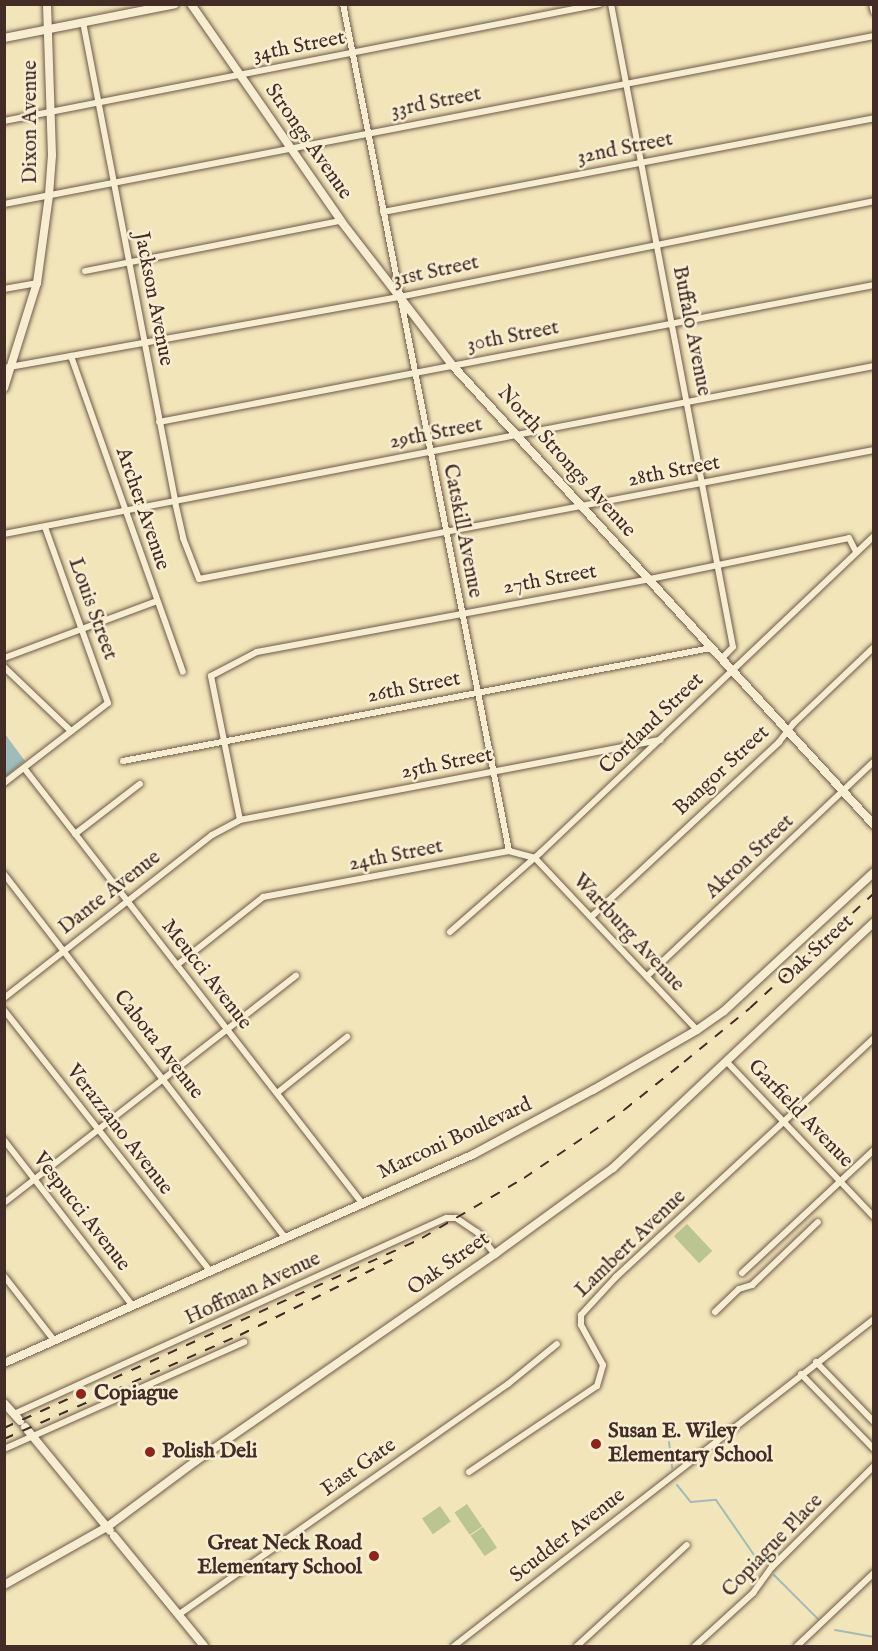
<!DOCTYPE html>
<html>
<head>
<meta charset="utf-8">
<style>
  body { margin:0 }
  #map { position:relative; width:878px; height:1651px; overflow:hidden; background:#f2e5b9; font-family:"IM FELL English",serif }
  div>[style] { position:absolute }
  .green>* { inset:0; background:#bac58f; transform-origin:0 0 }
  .water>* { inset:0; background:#a0bcba }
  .stream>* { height:2px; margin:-1px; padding:0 1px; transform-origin:1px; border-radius:1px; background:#a0bcba }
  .roads { filter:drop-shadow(0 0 2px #6e5a4a) drop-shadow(0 0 2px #6e5a4a) }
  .minor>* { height:6px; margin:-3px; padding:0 3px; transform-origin:3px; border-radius:3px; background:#f7eed2 }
  .tertiary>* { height:8px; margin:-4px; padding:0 4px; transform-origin:4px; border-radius:4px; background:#f7eed2 }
  .secondary>* { height:8px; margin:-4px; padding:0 4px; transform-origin:4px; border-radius:4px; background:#f7eed2 }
  .rail>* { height:2px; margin-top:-1px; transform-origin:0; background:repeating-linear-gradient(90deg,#422c25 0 10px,transparent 0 20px) }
  .dots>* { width:16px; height:16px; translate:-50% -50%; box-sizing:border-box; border:3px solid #f7eed2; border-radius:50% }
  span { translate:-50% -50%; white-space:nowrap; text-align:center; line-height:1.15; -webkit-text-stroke:5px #f7eed2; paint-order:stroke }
  .street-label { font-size:21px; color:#422c25 }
  .poi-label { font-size:21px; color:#422c25; font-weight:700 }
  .left { translate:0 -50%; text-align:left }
  .right { translate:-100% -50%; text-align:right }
  .frame { position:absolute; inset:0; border:6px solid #422c25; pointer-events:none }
</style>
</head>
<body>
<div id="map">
  <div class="green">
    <div style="left:687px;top:1224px;width:37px;height:18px;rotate:47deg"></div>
    <div style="left:467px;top:1504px;width:27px;height:15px;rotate:56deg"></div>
    <div style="left:440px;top:1506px;width:19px;height:22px;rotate:55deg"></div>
    <div style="left:483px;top:1527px;width:25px;height:15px;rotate:56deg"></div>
  </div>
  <div class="water">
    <div style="clip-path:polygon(5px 734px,25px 761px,5px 777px)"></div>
  </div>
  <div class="stream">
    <div style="left:669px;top:1442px;width:26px;rotate:83deg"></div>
    <div style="left:677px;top:1485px;width:22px;rotate:51deg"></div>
    <div style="left:691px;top:1502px;width:25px;rotate:-5deg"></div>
    <div style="left:716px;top:1500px;width:79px;rotate:55.3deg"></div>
    <div style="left:774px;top:1575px;width:62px;rotate:45deg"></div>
    <div style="left:835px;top:1630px;width:40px;rotate:10deg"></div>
  </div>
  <div class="roads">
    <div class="minor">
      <div style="left:343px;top:4px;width:863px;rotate:78.91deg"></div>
      <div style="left:611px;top:4px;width:654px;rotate:79.26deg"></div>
      <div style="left:733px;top:647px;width:17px;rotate:135deg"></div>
      <div style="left:872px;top:4px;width:8px;rotate:76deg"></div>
      <div style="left:83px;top:22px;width:489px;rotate:79.1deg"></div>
      <div style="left:175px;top:502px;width:37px;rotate:77deg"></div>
      <div style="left:183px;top:538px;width:44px;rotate:68.7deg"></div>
      <div style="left:199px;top:579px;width:687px;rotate:-10.82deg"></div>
      <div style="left:4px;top:121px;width:607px;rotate:-11.11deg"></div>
      <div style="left:4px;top:204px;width:886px;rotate:-10.93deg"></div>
      <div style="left:383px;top:212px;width:500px;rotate:-10.8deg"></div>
      <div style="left:85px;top:271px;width:261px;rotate:-11.1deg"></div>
      <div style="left:4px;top:289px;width:34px;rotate:-10deg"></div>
      <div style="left:71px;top:356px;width:335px;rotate:70.5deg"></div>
      <div style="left:4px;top:368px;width:401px;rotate:-10.2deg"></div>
      <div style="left:399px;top:297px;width:485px;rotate:-11.4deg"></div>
      <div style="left:159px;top:422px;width:728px;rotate:-10.85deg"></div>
      <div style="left:4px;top:534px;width:886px;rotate:-10.93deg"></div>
      <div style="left:4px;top:658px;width:163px;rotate:-20.4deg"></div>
      <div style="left:4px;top:667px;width:93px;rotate:43.7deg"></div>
      <div style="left:123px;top:761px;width:599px;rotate:-10.88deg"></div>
      <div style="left:24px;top:768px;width:551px;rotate:52.15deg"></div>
      <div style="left:4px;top:783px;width:131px;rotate:-37.6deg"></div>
      <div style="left:108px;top:703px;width:187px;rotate:-109.7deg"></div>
      <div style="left:240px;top:820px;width:147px;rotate:-101.4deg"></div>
      <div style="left:211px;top:676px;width:52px;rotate:-27.6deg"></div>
      <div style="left:257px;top:652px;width:400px;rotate:-10.5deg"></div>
      <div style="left:650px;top:579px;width:203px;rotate:-11.6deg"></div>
      <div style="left:849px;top:538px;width:16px;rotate:63deg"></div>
      <div style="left:75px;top:834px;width:82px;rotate:-37.6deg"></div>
      <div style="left:4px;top:874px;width:459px;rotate:52.3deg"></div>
      <div style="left:591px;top:917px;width:257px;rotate:-42.9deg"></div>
      <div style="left:779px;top:742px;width:24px;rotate:-52deg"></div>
      <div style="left:794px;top:723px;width:110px;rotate:-43.5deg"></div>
      <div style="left:450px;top:932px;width:121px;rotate:-41.3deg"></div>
      <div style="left:541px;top:852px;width:459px;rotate:-43.5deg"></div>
      <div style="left:177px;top:965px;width:110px;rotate:-38.3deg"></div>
      <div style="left:263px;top:897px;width:250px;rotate:-10.6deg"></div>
      <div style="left:509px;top:851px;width:27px;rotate:15deg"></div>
      <div style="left:535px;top:858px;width:236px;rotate:46.7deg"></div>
      <div style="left:647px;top:976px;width:313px;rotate:-43.4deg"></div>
      <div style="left:4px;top:998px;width:264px;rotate:-38.1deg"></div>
      <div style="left:212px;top:835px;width:32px;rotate:-28deg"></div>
      <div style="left:240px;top:820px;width:428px;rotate:-10.8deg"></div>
      <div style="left:4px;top:1010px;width:331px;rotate:51.7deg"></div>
      <div style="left:726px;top:1061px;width:215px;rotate:46.5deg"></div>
      <div style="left:277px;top:1093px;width:90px;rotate:-38.7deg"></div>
      <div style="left:4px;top:1140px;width:209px;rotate:52.2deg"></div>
      <div style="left:4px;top:1203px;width:370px;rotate:-37.9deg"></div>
      <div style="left:742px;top:1273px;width:180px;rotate:-43deg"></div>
      <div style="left:4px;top:1276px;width:80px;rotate:52.1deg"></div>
      <div style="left:715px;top:1312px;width:33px;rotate:-44deg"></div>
      <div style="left:739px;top:1289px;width:14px;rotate:-17deg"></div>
      <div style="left:752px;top:1285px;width:91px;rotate:-43.7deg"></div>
      <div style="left:816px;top:1362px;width:83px;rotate:46deg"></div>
      <div style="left:801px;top:1374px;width:105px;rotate:45.8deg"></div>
      <div style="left:14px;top:1414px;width:475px;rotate:-24.4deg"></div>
      <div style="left:447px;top:1218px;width:9px"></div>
      <div style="left:456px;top:1218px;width:25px;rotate:34deg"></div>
      <div style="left:477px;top:1232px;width:28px;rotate:51deg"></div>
      <div style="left:4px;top:1449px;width:263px;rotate:-24deg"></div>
      <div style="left:469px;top:1472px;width:154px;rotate:-33.9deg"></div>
      <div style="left:597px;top:1386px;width:22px;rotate:-74deg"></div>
      <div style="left:603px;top:1365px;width:46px;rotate:-118.8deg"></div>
      <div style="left:581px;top:1325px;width:10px;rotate:-90deg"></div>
      <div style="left:581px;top:1315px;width:52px;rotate:-47.4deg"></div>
      <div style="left:616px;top:1277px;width:352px;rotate:-42.8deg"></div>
      <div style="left:178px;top:1615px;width:403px;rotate:-35deg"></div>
      <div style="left:508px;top:1384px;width:63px;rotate:-39.2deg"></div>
      <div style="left:454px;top:1646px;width:532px;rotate:-37.9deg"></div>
      <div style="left:577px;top:1646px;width:149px;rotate:-42.6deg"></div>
      <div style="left:695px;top:1646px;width:79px;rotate:-42.4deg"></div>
      <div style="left:753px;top:1593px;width:32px;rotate:-54deg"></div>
      <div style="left:772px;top:1567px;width:144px;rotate:-44.7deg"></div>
      <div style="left:797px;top:1646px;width:106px;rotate:-43.5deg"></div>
    </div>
    <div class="tertiary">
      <div style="left:191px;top:4px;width:264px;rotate:55.3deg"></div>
      <div style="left:341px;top:221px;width:183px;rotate:52.3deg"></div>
      <div style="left:453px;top:366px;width:623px;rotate:47.47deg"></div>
      <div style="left:4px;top:38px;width:174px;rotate:-11.2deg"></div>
      <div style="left:4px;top:1363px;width:514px;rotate:-23.97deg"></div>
      <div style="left:474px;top:1154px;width:135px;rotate:-28.3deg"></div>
      <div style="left:593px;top:1090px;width:120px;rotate:-30deg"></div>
      <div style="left:697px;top:1030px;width:33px;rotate:-35deg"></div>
      <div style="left:724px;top:1011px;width:205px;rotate:-42.8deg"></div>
    </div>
    <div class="secondary">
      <div style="left:4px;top:388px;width:110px;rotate:-72.6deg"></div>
      <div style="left:37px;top:283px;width:89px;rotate:-82.2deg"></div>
      <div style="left:49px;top:195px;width:40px;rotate:-85.7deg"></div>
      <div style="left:52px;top:155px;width:151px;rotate:-91.9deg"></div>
      <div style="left:4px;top:1403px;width:24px;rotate:48deg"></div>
      <div style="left:25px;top:1427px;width:134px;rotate:50.7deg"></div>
      <div style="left:114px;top:1536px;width:142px;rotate:50.7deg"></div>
      <div style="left:4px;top:1585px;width:118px;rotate:-29.4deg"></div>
      <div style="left:107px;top:1527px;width:111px;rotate:-36.6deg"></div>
      <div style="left:196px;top:1461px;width:364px;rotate:-34.7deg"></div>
      <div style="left:495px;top:1254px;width:146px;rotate:-36.1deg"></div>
      <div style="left:613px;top:1168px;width:359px;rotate:-43.3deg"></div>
    </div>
  </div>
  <div class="rail">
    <div style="left:4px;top:1428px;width:459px;rotate:-24.4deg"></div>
    <div style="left:422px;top:1238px;width:118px;rotate:-30.5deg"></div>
    <div style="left:524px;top:1178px;width:121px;rotate:-34.2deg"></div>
    <div style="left:624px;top:1110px;width:77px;rotate:-38.7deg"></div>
    <div style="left:684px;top:1062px;width:85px;rotate:-39.3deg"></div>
    <div style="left:750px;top:1008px;width:169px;rotate:-42.8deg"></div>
    <div style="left:4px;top:1439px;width:258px;rotate:-23.8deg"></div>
    <div style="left:240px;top:1335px;width:176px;rotate:-26.3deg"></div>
  </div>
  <div class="dots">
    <div style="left:81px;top:1394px;background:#8f2418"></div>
    <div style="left:596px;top:1444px;background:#8f2418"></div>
    <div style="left:150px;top:1452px;background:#8f2418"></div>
    <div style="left:374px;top:1556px;background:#8f2418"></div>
  </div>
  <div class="street-label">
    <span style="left:299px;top:47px;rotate:-11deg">34th Street</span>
    <span style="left:436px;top:103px;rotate:-11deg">33rd Street</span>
    <span style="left:31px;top:122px;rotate:-90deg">Dixon Avenue</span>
    <span style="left:308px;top:142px;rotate:55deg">Strongs Avenue</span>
    <span style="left:625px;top:149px;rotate:-11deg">32nd Street</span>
    <span style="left:436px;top:272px;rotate:-12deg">31st Street</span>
    <span style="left:153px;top:299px;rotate:79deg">Jackson Avenue</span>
    <span style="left:691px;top:331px;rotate:79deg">Buffalo Avenue</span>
    <span style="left:513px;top:337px;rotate:-11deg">30th Street</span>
    <span style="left:436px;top:434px;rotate:-11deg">29th Street</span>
    <span style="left:566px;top:462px;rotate:48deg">North Strongs Avenue</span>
    <span style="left:674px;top:472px;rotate:-11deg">28th Street</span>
    <span style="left:142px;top:509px;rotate:71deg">Archer Avenue</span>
    <span style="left:462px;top:531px;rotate:79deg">Catskill Avenue</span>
    <span style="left:550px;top:580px;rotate:-10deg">27th Street</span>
    <span style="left:92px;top:609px;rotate:70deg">Louis Street</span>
    <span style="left:414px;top:688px;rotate:-11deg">26th Street</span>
    <span style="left:652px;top:724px;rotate:-44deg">Cortland Street</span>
    <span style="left:447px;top:764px;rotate:-11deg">25th Street</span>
    <span style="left:722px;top:771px;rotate:-43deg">Bangor Street</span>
    <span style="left:396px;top:856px;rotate:-11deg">24th Street</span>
    <span style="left:750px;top:857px;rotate:-43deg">Akron Street</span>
    <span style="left:110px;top:893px;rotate:-38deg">Dante Avenue</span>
    <span style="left:628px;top:933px;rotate:47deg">Wartburg Avenue</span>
    <span style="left:816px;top:951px;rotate:-43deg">Oak Street</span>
    <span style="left:206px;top:975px;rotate:52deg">Meucci Avenue</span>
    <span style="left:158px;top:1045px;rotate:52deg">Cabota Avenue</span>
    <span style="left:800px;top:1114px;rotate:46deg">Garfield Avenue</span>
    <span style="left:119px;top:1130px;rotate:52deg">Verazzano Avenue</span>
    <span style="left:455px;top:1139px;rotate:-25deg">Marconi Boulevard</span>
    <span style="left:81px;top:1212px;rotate:52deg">Vespucci Avenue</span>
    <span style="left:631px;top:1244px;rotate:-44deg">Lambert Avenue</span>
    <span style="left:449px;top:1264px;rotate:-35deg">Oak Street</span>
    <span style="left:253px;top:1289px;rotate:-25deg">Hoffman Avenue</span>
    <span style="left:359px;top:1468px;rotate:-35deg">East Gate</span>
    <span style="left:568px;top:1536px;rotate:-38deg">Scudder Avenue</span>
    <span style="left:773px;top:1546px;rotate:-46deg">Copiague Place</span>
  </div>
  <div class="poi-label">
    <span class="left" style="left:94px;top:1394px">Copiague</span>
    <span class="left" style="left:608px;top:1444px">Susan E. Wiley<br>Elementary School</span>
    <span class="left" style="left:162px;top:1452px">Polish Deli</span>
    <span class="right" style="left:362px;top:1556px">Great Neck Road<br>Elementary School</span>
  </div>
  <div class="frame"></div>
</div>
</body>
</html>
